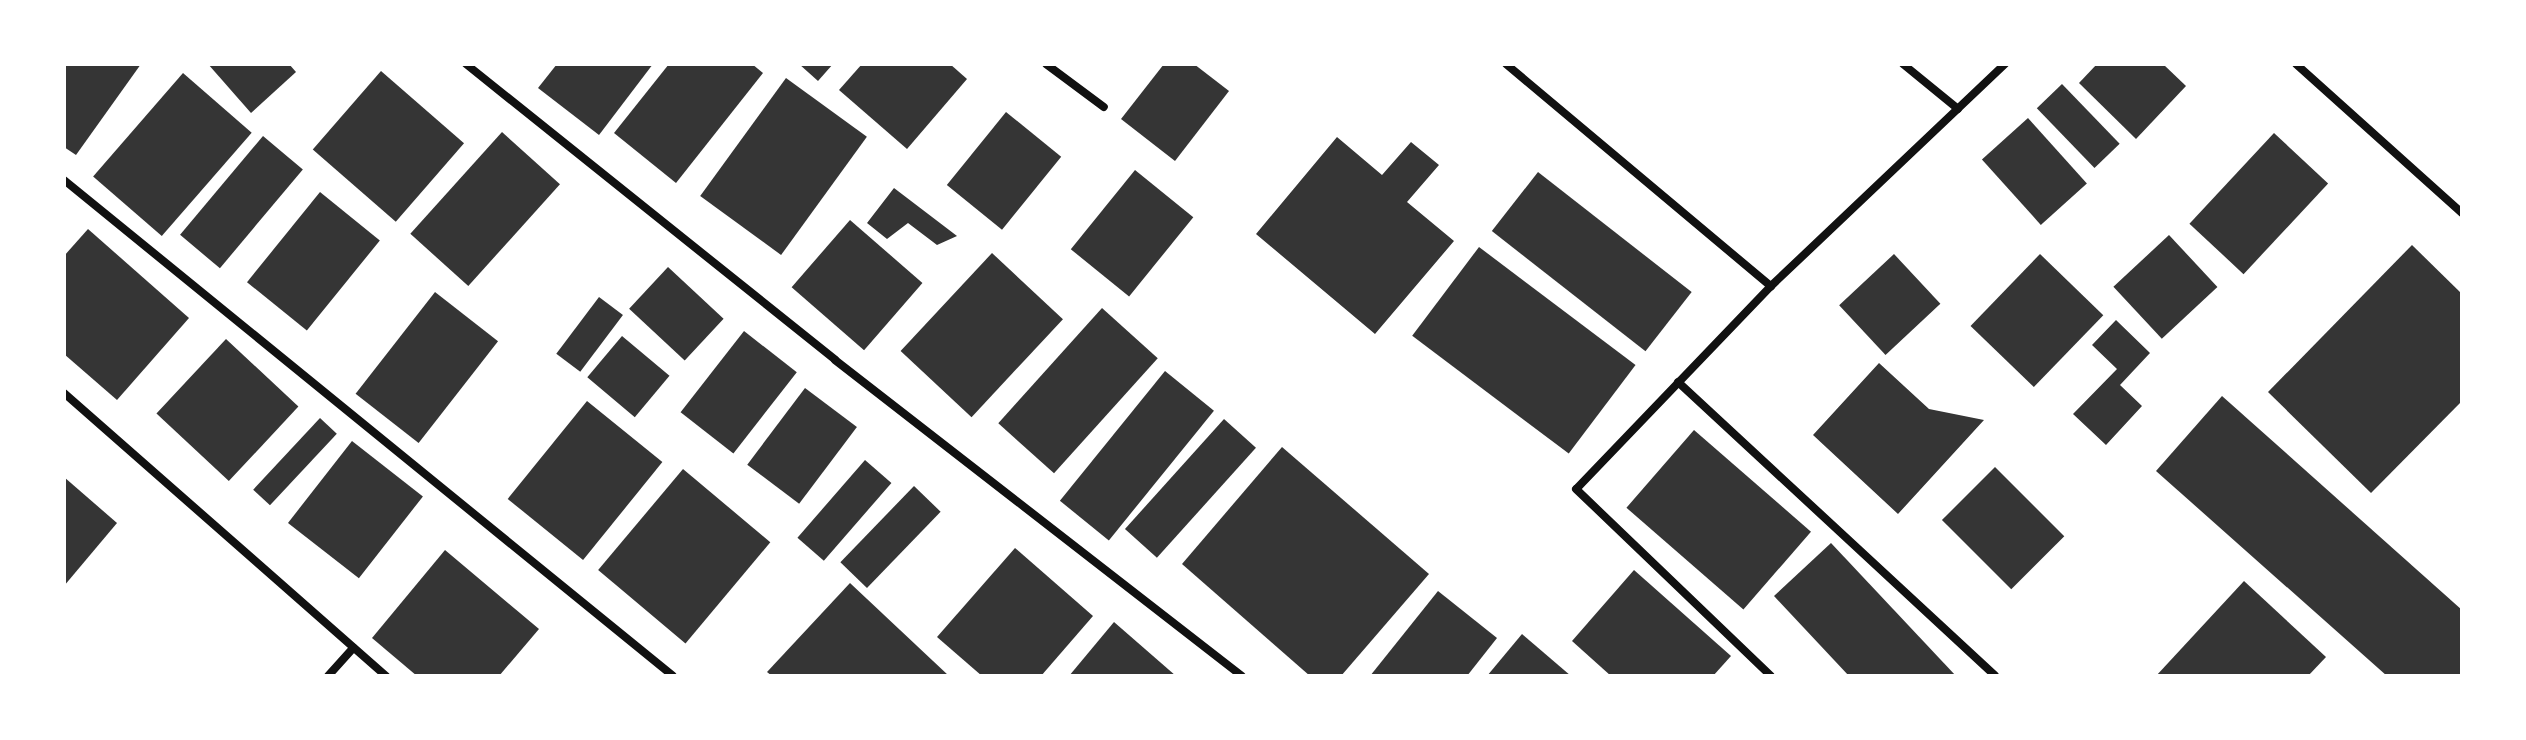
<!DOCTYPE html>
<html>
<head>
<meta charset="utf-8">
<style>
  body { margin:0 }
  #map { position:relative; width:2526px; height:740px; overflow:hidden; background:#fff; font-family:Signika,sans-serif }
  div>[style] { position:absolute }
  .building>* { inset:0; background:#353535; transform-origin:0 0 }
  .minor>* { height:8px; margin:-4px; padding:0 4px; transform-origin:4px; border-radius:4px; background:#111 }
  span { translate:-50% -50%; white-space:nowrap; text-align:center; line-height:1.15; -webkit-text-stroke:6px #fff; paint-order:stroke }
  .frame { position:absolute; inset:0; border:66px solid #fff; pointer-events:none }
</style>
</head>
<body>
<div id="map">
  <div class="building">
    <div style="clip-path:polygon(64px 64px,141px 64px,76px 155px,64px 147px)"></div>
    <div style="clip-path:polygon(208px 64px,289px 64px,296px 72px,251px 113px)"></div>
    <div style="clip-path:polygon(557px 64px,653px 64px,599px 135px,538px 88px)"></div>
    <div style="clip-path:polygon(669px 64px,752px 64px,763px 73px,676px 183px,614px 133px)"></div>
    <div style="clip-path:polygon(799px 64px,833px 64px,818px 81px)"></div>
    <div style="clip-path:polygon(862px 64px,950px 64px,967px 79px,907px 149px,839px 90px)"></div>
    <div style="clip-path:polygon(1164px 64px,1194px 64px,1229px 91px,1175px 161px,1121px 119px)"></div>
    <div style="clip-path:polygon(2097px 64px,2163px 64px,2186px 86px,2136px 139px,2079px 83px)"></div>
    <div style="left:381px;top:71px;width:110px;height:104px;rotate:41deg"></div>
    <div style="left:183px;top:73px;width:91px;height:137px;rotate:41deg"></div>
    <div style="left:786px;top:78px;width:100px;height:146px;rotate:36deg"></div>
    <div style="left:2062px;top:84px;width:83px;height:35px;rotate:46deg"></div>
    <div style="left:1006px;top:112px;width:71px;height:94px;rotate:39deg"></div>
    <div style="left:2028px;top:118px;width:88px;height:62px;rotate:48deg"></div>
    <div style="left:502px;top:132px;width:78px;height:137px;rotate:42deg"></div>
    <div style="left:2274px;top:133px;width:74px;height:124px;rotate:43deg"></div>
    <div style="left:263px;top:136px;width:52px;height:129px;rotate:40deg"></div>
    <div style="clip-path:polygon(1337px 137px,1382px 175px,1411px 142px,1439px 165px,1407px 202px,1454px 241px,1375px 334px,1256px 234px)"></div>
    <div style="left:1135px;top:170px;width:75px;height:102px;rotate:39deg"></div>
    <div style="left:1538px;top:172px;width:195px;height:75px;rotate:38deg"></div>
    <div style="clip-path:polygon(894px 188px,957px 236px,937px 245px,908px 223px,887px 239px,867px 223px)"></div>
    <div style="left:320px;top:192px;width:77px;height:116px;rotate:39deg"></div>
    <div style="left:850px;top:220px;width:96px;height:89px;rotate:41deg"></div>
    <div style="clip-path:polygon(88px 229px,189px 318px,117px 400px,64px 354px,64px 256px)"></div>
    <div style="left:2169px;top:235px;width:71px;height:76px;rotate:47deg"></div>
    <div style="clip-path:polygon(2412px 245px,2462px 294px,2462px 401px,2371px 493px,2268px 392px)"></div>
    <div style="left:1479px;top:247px;width:196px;height:111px;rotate:37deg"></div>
    <div style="left:992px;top:253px;width:97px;height:134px;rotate:43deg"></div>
    <div style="left:1894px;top:254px;width:68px;height:75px;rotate:47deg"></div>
    <div style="left:2040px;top:254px;width:88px;height:100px;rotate:44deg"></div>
    <div style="left:668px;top:267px;width:76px;height:57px;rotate:43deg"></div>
    <div style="left:435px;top:292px;width:80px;height:129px;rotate:38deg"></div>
    <div style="left:599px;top:297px;width:30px;height:71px;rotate:37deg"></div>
    <div style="left:1102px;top:308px;width:75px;height:155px;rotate:42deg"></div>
    <div style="clip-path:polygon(2116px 320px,2150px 353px,2120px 385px,2142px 406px,2106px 445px,2073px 414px,2117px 369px,2092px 345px)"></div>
    <div style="left:744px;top:331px;width:67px;height:103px;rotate:38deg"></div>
    <div style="left:622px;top:336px;width:62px;height:54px;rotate:40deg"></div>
    <div style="left:226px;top:339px;width:99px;height:102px;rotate:43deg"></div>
    <div style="clip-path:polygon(1879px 363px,1929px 409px,1984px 420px,1898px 514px,1813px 435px)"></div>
    <div style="left:1165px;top:371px;width:63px;height:167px;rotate:39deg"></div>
    <div style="left:805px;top:388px;width:65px;height:96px;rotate:37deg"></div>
    <div style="clip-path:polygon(2222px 396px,2462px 610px,2462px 676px,2387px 676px,2156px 471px)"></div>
    <div style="left:587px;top:401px;width:97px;height:126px;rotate:39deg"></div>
    <div style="left:320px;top:418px;width:23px;height:98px;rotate:43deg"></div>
    <div style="left:1224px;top:419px;width:43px;height:148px;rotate:42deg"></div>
    <div style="left:1694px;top:430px;width:155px;height:103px;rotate:41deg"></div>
    <div style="left:352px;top:441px;width:90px;height:104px;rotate:38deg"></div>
    <div style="clip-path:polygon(1282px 447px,1429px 574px,1341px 676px,1310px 676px,1182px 564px)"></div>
    <div style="left:865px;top:460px;width:35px;height:103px;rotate:41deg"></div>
    <div style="left:1995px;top:467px;width:98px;height:75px;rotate:45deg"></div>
    <div style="left:683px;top:469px;width:114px;height:132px;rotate:40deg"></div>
    <div style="clip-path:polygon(64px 477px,117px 523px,64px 586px)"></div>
    <div style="left:914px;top:486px;width:37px;height:106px;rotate:44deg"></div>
    <div style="clip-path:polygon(1831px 543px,1956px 676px,1849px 676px,1774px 596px)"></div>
    <div style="clip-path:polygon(1015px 548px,1093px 616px,1041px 676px,982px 676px,937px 637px)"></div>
    <div style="clip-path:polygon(445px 550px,539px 629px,499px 676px,417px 676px,372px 638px)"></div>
    <div style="clip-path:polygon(1634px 570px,1731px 656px,1713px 676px,1611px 676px,1572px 641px)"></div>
    <div style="clip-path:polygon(2244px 581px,2326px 657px,2308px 676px,2156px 676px)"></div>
    <div style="clip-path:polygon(850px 583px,949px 676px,772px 676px,767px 672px)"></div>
    <div style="clip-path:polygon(1438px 591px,1497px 638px,1467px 676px,1370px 676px)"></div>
    <div style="clip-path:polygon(1114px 622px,1176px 676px,1069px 676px)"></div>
    <div style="clip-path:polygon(1522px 634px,1571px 676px,1487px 676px)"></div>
  </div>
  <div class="minor">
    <div style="left:466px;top:64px;width:473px;rotate:38.7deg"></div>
    <div style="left:835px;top:360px;width:515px;rotate:37.83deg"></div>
    <div style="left:1046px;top:64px;width:72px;rotate:36.6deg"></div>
    <div style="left:1506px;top:64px;width:346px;rotate:40deg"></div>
    <div style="left:1771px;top:286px;width:281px;rotate:133.8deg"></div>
    <div style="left:1576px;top:489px;width:270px;rotate:43.8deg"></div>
    <div style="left:1903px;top:64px;width:71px;rotate:39.3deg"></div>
    <div style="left:2296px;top:64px;width:223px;rotate:41.9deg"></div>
    <div style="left:64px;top:180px;width:785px;rotate:39.16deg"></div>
    <div style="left:1771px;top:286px;width:323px;rotate:-43.5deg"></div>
    <div style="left:1678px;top:382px;width:432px;rotate:42.8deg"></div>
    <div style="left:64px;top:393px;width:429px;rotate:41.3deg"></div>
    <div style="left:328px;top:676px;width:38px;rotate:-48deg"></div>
  </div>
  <div class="frame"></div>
</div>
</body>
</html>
